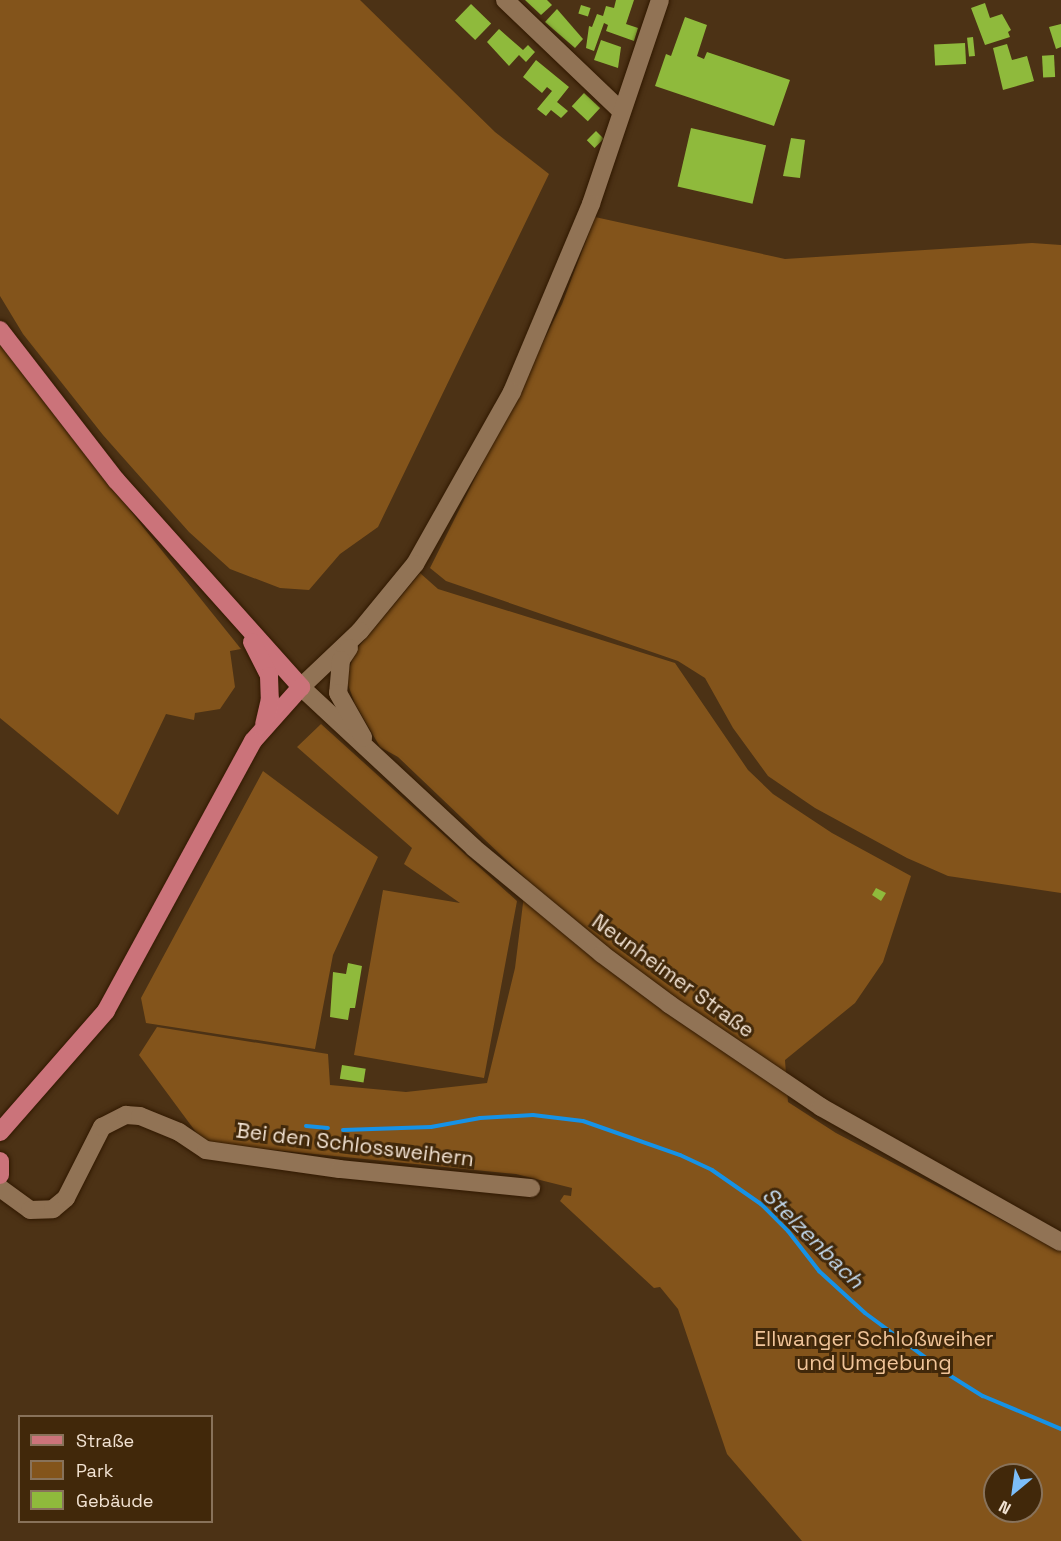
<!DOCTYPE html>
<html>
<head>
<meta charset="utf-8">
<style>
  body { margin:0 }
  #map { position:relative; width:1061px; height:1541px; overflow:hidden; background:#4c3215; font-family:"Space Grotesk",sans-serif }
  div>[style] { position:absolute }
  .green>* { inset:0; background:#83541b }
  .stream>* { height:4px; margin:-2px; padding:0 2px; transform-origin:2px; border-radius:2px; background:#1692e6 }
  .building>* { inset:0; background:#8fba3c; transform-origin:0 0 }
  .roads { filter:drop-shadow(0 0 2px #311900) drop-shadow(0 0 2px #311900) }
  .minor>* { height:18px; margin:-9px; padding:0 9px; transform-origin:9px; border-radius:9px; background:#917355 }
  .major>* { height:18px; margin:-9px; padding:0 9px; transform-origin:9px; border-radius:9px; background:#cb737a }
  span { translate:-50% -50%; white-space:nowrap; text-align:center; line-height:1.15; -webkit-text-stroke:6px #41280a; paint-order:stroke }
  .street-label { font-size:21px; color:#f2e2d2 }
  .park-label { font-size:21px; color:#f0c499 }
  .water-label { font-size:22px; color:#c4dbf0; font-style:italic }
  .legend { position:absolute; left:18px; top:1415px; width:195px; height:108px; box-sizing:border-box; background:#41280a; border:2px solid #88725a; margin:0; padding:8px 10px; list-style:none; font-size:18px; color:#f2e2d2 }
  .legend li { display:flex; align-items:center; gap:12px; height:30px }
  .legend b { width:30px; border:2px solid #88725a }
  .north { position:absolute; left:983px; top:1463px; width:60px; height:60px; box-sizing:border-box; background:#41280a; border:2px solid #88725a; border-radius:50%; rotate:209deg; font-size:16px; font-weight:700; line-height:24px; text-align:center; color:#f2e2d2 }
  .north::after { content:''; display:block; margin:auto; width:21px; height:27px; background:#7cbef9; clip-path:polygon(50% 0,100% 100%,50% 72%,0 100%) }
</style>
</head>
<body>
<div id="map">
  <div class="green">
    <div style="clip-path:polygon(0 0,360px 0,495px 132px,549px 174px,378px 527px,340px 554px,309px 590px,280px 588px,230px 569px,189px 532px,103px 435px,23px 334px,0 296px)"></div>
    <div style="clip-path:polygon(595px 217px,785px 259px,1032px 243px,1061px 245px,1061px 893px,948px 876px,907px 858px,815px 808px,768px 776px,733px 728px,705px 678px,678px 661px,446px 581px,430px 568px,562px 304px)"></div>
    <div style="clip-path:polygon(0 338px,143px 527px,241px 649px,230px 651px,235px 687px,220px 709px,195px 713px,194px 720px,166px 714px,118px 815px,0 718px)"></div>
    <div style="clip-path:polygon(evenodd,420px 573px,438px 589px,675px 663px,748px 770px,773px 794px,832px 833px,911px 876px,883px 962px,855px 1003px,785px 1060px,788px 1102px,836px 1133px,1061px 1251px,1061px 1541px,802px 1541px,727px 1454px,678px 1309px,660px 1287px,654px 1288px,560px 1201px,564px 1195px,571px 1196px,572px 1188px,516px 1174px,204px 1143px,139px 1055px,157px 1027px,328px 1054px,330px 1085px,406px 1092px,487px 1083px,515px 968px,526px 879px,398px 757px,380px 747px,355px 704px,346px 679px,355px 651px,420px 573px,995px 1475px,1031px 1475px,1031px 1511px,995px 1511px,995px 1475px)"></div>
    <div style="clip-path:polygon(321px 724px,517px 901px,484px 1078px,354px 1055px,383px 890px,460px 903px,404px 864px,412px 848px,297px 747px)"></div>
    <div style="clip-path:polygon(263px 771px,378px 857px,333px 955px,315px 1049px,146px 1023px,141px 998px)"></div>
  </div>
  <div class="stream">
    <div style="left:306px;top:1126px;width:22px;rotate:5deg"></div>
    <div style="left:343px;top:1130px;width:88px;rotate:-2deg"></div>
    <div style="left:431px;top:1127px;width:50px;rotate:-10.4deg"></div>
    <div style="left:480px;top:1118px;width:53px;rotate:-3.2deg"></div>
    <div style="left:533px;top:1115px;width:50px;rotate:6.8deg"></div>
    <div style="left:583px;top:1121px;width:103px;rotate:19.3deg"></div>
    <div style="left:680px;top:1155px;width:35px;rotate:25deg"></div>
    <div style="left:712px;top:1170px;width:60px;rotate:34.8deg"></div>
    <div style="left:761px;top:1204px;width:38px;rotate:45deg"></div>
    <div style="left:788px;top:1231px;width:51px;rotate:52.2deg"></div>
    <div style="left:819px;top:1271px;width:62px;rotate:42.4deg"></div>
    <div style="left:865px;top:1313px;width:104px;rotate:36.4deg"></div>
    <div style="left:949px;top:1375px;width:40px;rotate:32deg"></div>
    <div style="left:983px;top:1396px;width:85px;rotate:22.9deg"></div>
  </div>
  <div class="building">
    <div style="clip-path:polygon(525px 0,547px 0,552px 5px,541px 15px)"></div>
    <div style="clip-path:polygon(616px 0,634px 0,626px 24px,638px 28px,634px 41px,606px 31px,608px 25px,604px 23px,594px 51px,586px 48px,589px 26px,592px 27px,597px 14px,603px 16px,606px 6px,614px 8px)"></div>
    <div style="clip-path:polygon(985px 3px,990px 18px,1002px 14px,1011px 30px,1008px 32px,1010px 37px,985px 45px,971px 8px)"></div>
    <div style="left:471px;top:4px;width:28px;height:23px;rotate:44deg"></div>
    <div style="left:581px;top:5px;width:10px;height:9px;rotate:17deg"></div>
    <div style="clip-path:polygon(557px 9px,583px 39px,575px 48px,545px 22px)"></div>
    <div style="clip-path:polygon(685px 17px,707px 25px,697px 56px,704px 59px,707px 52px,790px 80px,774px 126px,655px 86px,666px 54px,671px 56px)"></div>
    <div style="clip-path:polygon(1061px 24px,1061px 47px,1056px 49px,1049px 27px)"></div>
    <div style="clip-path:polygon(499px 29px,523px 50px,528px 45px,535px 52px,526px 62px,519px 55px,509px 66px,487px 42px)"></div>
    <div style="left:973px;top:37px;width:19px;height:6px;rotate:84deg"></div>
    <div style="clip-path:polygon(601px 40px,621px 47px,618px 68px,594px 60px)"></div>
    <div style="left:965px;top:43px;width:21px;height:31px;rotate:87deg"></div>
    <div style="clip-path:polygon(1007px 44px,1012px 60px,1027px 56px,1034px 81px,1003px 90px,993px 48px)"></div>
    <div style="left:1054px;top:55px;width:22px;height:12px;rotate:87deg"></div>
    <div style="clip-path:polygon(536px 60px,569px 87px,557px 102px,568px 111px,561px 118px,551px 110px,546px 116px,537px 109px,552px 91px,547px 87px,542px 93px,523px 77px)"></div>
    <div style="left:584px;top:93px;width:22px;height:18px;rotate:43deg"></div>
    <div style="left:691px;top:128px;width:77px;height:60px;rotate:13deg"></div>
    <div style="left:596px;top:131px;width:11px;height:13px;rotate:45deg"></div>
    <div style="clip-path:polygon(791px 138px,805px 140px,800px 178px,783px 176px)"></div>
    <div style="clip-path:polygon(876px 888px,886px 893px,881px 901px,872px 895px)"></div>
    <div style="clip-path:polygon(348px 963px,362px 966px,355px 1008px,350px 1008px,348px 1020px,330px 1017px,333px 972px,346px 974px)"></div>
    <div style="left:342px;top:1065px;width:24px;height:14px;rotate:9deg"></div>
  </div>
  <div class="roads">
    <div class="minor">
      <div style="left:505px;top:0;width:161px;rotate:43.7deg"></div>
      <div style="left:660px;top:0;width:215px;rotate:108.7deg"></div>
      <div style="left:591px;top:204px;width:204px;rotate:112.8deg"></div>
      <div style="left:512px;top:392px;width:197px;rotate:119.4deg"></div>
      <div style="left:415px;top:564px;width:87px;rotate:129.4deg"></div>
      <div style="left:360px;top:631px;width:81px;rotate:136.5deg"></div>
      <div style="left:301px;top:687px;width:236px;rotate:42.9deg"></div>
      <div style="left:474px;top:848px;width:166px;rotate:39.6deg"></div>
      <div style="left:602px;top:954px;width:84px;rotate:36.7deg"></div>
      <div style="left:669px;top:1004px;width:184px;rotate:34.1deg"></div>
      <div style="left:821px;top:1107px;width:275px;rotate:29.4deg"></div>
      <div style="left:349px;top:648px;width:14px;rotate:124deg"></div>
      <div style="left:341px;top:660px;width:33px;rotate:95deg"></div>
      <div style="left:338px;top:693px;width:51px;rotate:60.4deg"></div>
      <div style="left:0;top:1188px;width:37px;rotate:36deg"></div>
      <div style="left:30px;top:1210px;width:23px;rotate:-2deg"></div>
      <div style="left:53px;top:1209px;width:17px;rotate:-40deg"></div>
      <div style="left:66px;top:1198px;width:80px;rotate:-63.1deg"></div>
      <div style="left:102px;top:1127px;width:27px;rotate:-27deg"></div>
      <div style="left:126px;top:1115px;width:14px;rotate:4deg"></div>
      <div style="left:140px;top:1116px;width:42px;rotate:22.3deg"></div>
      <div style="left:179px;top:1132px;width:32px;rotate:34deg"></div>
      <div style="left:206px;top:1150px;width:135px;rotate:8.1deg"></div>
      <div style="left:340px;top:1169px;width:192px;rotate:5.7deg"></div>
    </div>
    <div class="major">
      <div style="left:0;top:330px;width:190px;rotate:52.3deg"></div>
      <div style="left:116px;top:480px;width:278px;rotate:48.2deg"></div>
      <div style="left:301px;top:687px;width:72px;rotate:131.6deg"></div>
      <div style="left:253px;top:741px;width:307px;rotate:118.6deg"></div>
      <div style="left:106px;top:1011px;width:161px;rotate:131.2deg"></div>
      <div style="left:252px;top:642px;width:38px;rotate:63deg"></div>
      <div style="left:269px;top:676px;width:23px;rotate:88deg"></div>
      <div style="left:270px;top:699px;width:26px;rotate:103deg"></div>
      <div style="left:0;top:1161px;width:14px;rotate:90deg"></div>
    </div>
  </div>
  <div class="street-label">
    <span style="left:673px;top:976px;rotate:36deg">Neunheimer Straße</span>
    <span style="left:355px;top:1145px;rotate:7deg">Bei den Schlossweihern</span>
  </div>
  <div class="park-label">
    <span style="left:874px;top:1351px">Ellwanger Schloßweiher<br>und Umgebung</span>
  </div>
  <div class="water-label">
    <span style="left:813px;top:1238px;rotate:45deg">Stelzenbach</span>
  </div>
  <ul class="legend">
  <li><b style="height:8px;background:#cb737a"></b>Straße</li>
  <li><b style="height:16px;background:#83541b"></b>Park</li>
  <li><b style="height:16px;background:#8fba3c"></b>Gebäude</li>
  </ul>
  <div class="north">N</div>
</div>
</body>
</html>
